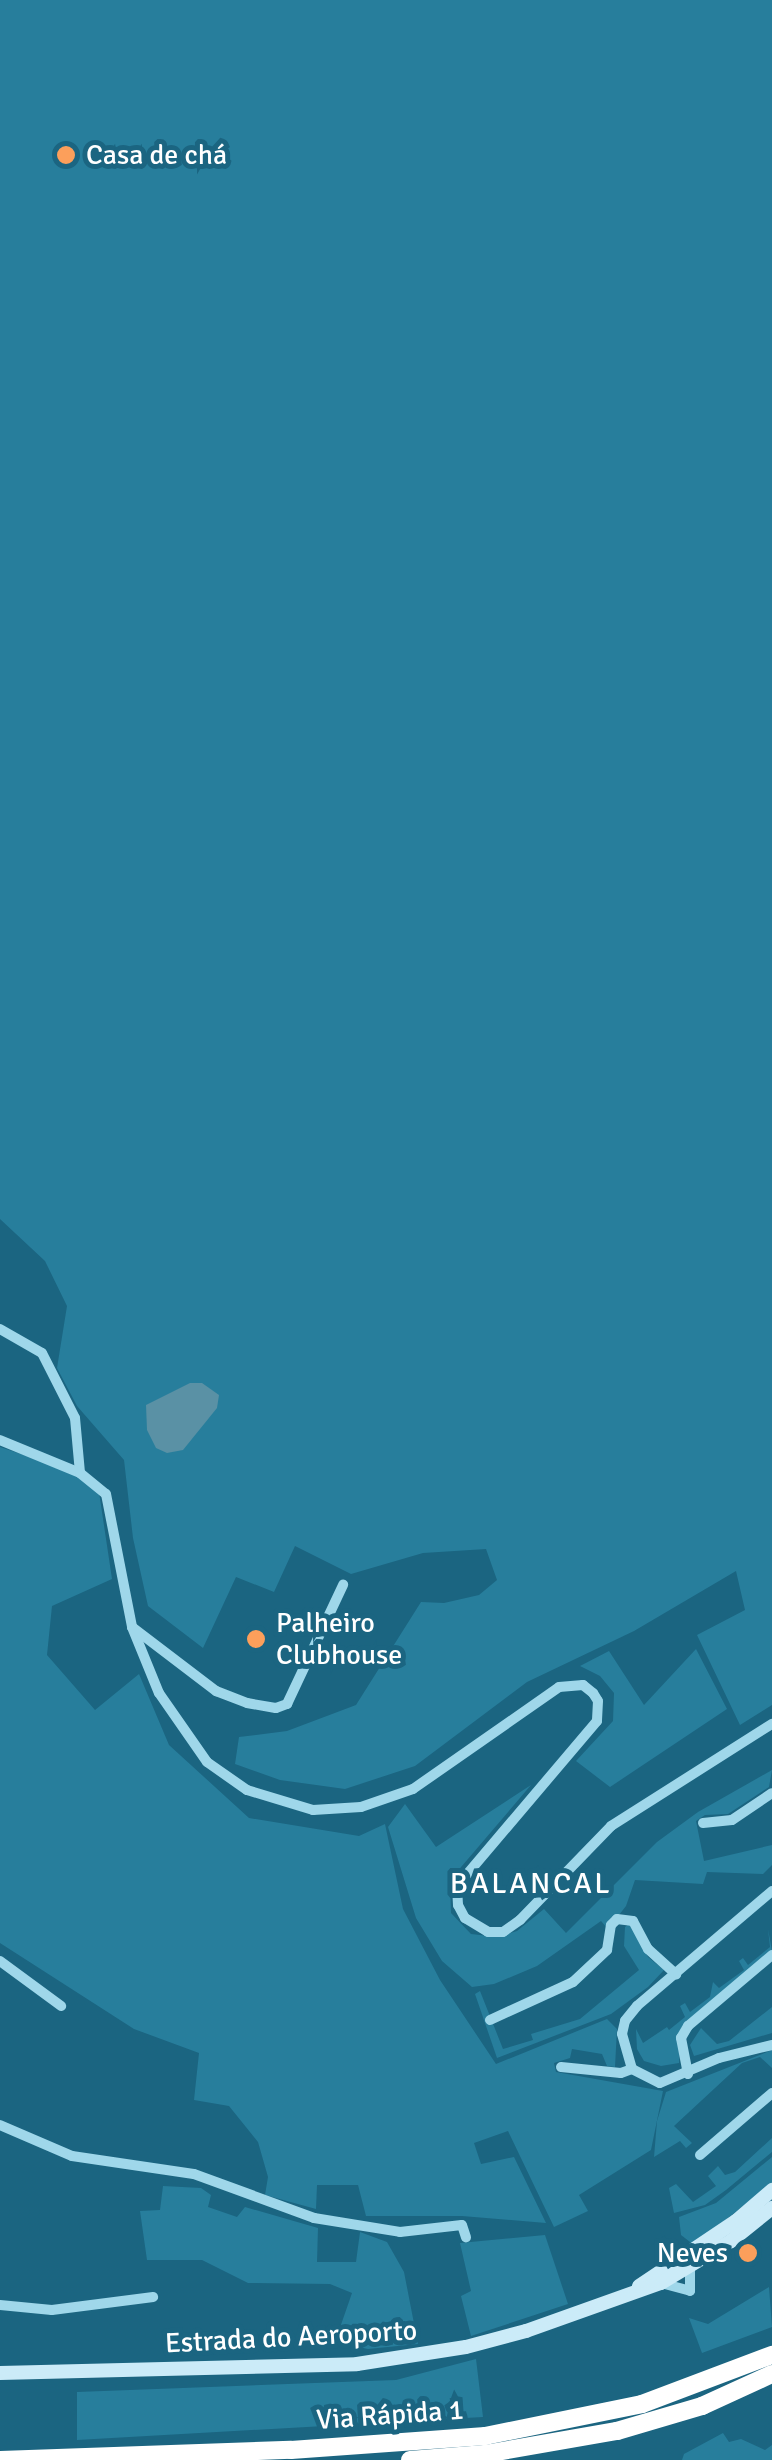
<!DOCTYPE html>
<html>
<head>
<meta charset="utf-8">
<style>
  body { margin:0 }
  #map { position:relative; width:772px; height:2460px; overflow:hidden; background:#1b6581; font-family:Signika,sans-serif }
  div>[style] { position:absolute }
  .green>* { inset:0; background:#277e9c }
  .water>* { inset:0; background:#5a91a5 }
  .street>* { height:10px; margin:-5px; padding:0 5px; transform-origin:5px; border-radius:5px; background:#9fd7ea }
  .secondary>* { height:14px; margin:-7px; padding:0 7px; transform-origin:7px; border-radius:7px; background:#cbebf8 }
  .highway>* { height:18px; margin:-9px; padding:0 9px; transform-origin:9px; border-radius:9px; background:#fff }
  .dots>* { width:28px; height:28px; translate:-50% -50%; box-sizing:border-box; border:5px solid #1b6581; border-radius:50% }
  span { translate:-50% -50%; white-space:nowrap; text-align:center; line-height:1.15; -webkit-text-stroke:10px #1b6581; paint-order:stroke }
  .poi-label { font-size:28px; color:#fff }
  .left { translate:0 -50%; text-align:left }
  .right { translate:-100% -50%; text-align:right }
  .street-label { font-size:28px; color:#fff }
  .neighbourhood-label { font-size:30px; color:#fff; letter-spacing:2.5px }
</style>
</head>
<body>
<div id="map">
  <div class="green">
    <div style="clip-path:polygon(0 0,772px 0,772px 1705px,740px 1725px,697px 1635px,745px 1610px,736px 1571px,634px 1631px,527px 1682px,415px 1766px,345px 1789px,280px 1780px,235px 1764px,239px 1737px,287px 1731px,356px 1705px,421px 1602px,444px 1603px,479px 1595px,497px 1580px,486px 1549px,423px 1553px,351px 1574px,295px 1546px,274px 1592px,236px 1577px,203px 1648px,148px 1606px,133px 1538px,124px 1460px,77px 1406px,57px 1368px,67px 1306px,45px 1261px,0 1219px)"></div>
    <div style="clip-path:polygon(0 1447px,75px 1472px,99px 1492px,112px 1579px,52px 1606px,47px 1655px,95px 1710px,139px 1674px,169px 1745px,249px 1818px,359px 1836px,385px 1824px,403px 1909px,440px 1980px,496px 2064px,607px 2019px,617px 2029px,615px 2067px,607px 2066px,602px 2054px,572px 2049px,570px 2058px,554px 2063px,556px 2072px,663px 2091px,651px 2150px,579px 2195px,588px 2211px,554px 2227px,508px 2131px,474px 2143px,481px 2164px,514px 2157px,546px 2223px,462px 2216px,366px 2216px,358px 2185px,317px 2185px,316px 2209px,265px 2195px,268px 2177px,258px 2142px,229px 2106px,194px 2100px,199px 2053px,134px 2029px,0 1943px)"></div>
    <div style="clip-path:polygon(696px 1649px,727px 1709px,610px 1787px,576px 1761px,613px 1721px,614px 1693px,600px 1676px,580px 1666px,609px 1651px,644px 1705px)"></div>
    <div style="clip-path:polygon(772px 1770px,769px 1787px,728px 1814px,705px 1815px,696px 1821px,704px 1861px,772px 1845px,772px 1865px,763px 1874px,707px 1872px,703px 1884px,635px 1880px,626px 1906px,608px 1929px,601px 1921px,537px 1966px,494px 1984px,472px 1987px,442px 1961px,416px 1918px,388px 1827px,405px 1804px,436px 1847px,531px 1785px,450px 1880px,451px 1913px,471px 1934px,497px 1937px,517px 1931px,544px 1909px,566px 1933px,657px 1842px,698px 1812px)"></div>
    <div style="clip-path:polygon(630px 1923px,648px 1957px,664px 1970px,648px 1987px,611px 2014px,497px 2058px,475px 1994px,480px 1991px,503px 2049px,533px 2040px,531px 2034px,580px 2019px,639px 1970px,624px 1946px,625px 1927px)"></div>
    <div style="clip-path:polygon(768px 1929px,772px 1951px,681px 2028px,679px 2063px,661px 2066px,644px 2061px,637px 2049px,636px 2029px,643px 2043px,667px 2027px,669px 2030px,685px 2017px,680px 2006px,685px 2003px,690px 2012px,710px 1997px,713px 1982px,719px 1988px,744px 1970px,739px 1961px,743px 1958px,748px 1965px,770px 1947px)"></div>
    <div style="clip-path:polygon(772px 2007px,772px 2033px,694px 2056px,690px 2045px,701px 2028px,717px 2044px,729px 2041px)"></div>
    <div style="clip-path:polygon(772px 2050px,772px 2068px,760px 2057px,742px 2063px,674px 2126px,692px 2143px,686px 2148px,680px 2141px,654px 2157px,657px 2121px,666px 2092px)"></div>
    <div style="clip-path:polygon(772px 2138px,772px 2152px,726px 2190px,705px 2205px,674px 2213px,669px 2188px,676px 2184px,693px 2202px,716px 2186px,708px 2176px,718px 2166px,725px 2175px,735px 2172px)"></div>
    <div style="clip-path:polygon(772px 2157px,772px 2183px,694px 2245px,681px 2235px,679px 2217px,716px 2203px)"></div>
    <div style="clip-path:polygon(163px 2186px,201px 2188px,211px 2195px,208px 2207px,237px 2217px,245px 2207px,318px 2228px,317px 2262px,356px 2262px,360px 2232px,387px 2242px,404px 2272px,418px 2344px,368px 2349px,335px 2342px,352px 2293px,330px 2284px,248px 2283px,202px 2260px,147px 2260px,140px 2211px,160px 2210px)"></div>
    <div style="clip-path:polygon(545px 2235px,568px 2304px,471px 2336px,461px 2296px,471px 2291px,460px 2243px)"></div>
    <div style="clip-path:polygon(769px 2287px,772px 2327px,702px 2353px,689px 2318px,708px 2324px)"></div>
    <div style="clip-path:polygon(476px 2359px,483px 2417px,77px 2440px,77px 2392px,396px 2380px)"></div>
    <div style="clip-path:polygon(723px 2433px,729px 2442px,741px 2439px,765px 2450px,772px 2445px,772px 2460px,682px 2460px,684px 2454px)"></div>
  </div>
  <div class="water">
    <div style="clip-path:polygon(190px 1383px,202px 1383px,219px 1395px,217px 1408px,183px 1450px,167px 1453px,156px 1448px,147px 1430px,146px 1405px)"></div>
  </div>
  <div class="street">
    <div style="left:0;top:1329px;width:48px;rotate:29.7deg"></div>
    <div style="left:42px;top:1353px;width:73px;rotate:63.1deg"></div>
    <div style="left:75px;top:1418px;width:55px;rotate:84.8deg"></div>
    <div style="left:0;top:1440px;width:87px;rotate:22.4deg"></div>
    <div style="left:80px;top:1473px;width:33px;rotate:39deg"></div>
    <div style="left:106px;top:1494px;width:136px;rotate:78.9deg"></div>
    <div style="left:132px;top:1627px;width:106px;rotate:37.3deg"></div>
    <div style="left:216px;top:1691px;width:33px;rotate:21deg"></div>
    <div style="left:247px;top:1703px;width:29px;rotate:10deg"></div>
    <div style="left:276px;top:1708px;width:12px;rotate:-20deg"></div>
    <div style="left:287px;top:1704px;width:132px;rotate:-64.8deg"></div>
    <div style="left:132px;top:1627px;width:71px;rotate:67.8deg"></div>
    <div style="left:159px;top:1693px;width:84px;rotate:55.2deg"></div>
    <div style="left:207px;top:1762px;width:49px;rotate:35deg"></div>
    <div style="left:247px;top:1790px;width:69px;rotate:16.9deg"></div>
    <div style="left:313px;top:1810px;width:48px;rotate:-3.6deg"></div>
    <div style="left:361px;top:1807px;width:55px;rotate:-19.1deg"></div>
    <div style="left:413px;top:1789px;width:178px;rotate:-34.9deg"></div>
    <div style="left:559px;top:1687px;width:24px;rotate:-5deg"></div>
    <div style="left:583px;top:1685px;width:13px;rotate:39deg"></div>
    <div style="left:593px;top:1693px;width:9px;rotate:58deg"></div>
    <div style="left:598px;top:1701px;width:20px;rotate:93deg"></div>
    <div style="left:597px;top:1721px;width:216px;rotate:130.3deg"></div>
    <div style="left:457px;top:1886px;width:19px;rotate:87deg"></div>
    <div style="left:458px;top:1905px;width:15px;rotate:62deg"></div>
    <div style="left:465px;top:1918px;width:27px;rotate:31deg"></div>
    <div style="left:488px;top:1932px;width:15px"></div>
    <div style="left:503px;top:1932px;width:21px;rotate:-35deg"></div>
    <div style="left:520px;top:1920px;width:131px;rotate:-45.9deg"></div>
    <div style="left:611px;top:1826px;width:191px;rotate:-32.4deg"></div>
    <div style="left:703px;top:1823px;width:29px;rotate:-6deg"></div>
    <div style="left:732px;top:1820px;width:48px;rotate:-34deg"></div>
    <div style="left:772px;top:1891px;width:177px;rotate:139.6deg"></div>
    <div style="left:637px;top:2006px;width:19px;rotate:129deg"></div>
    <div style="left:625px;top:2021px;width:13px;rotate:103deg"></div>
    <div style="left:622px;top:2034px;width:36px;rotate:74deg"></div>
    <div style="left:632px;top:2069px;width:31px;rotate:27deg"></div>
    <div style="left:660px;top:2083px;width:64px;rotate:-23deg"></div>
    <div style="left:719px;top:2058px;width:55px;rotate:-13.8deg"></div>
    <div style="left:0;top:1961px;width:76px;rotate:36.4deg"></div>
    <div style="left:490px;top:2020px;width:91px;rotate:-24.6deg"></div>
    <div style="left:573px;top:1982px;width:47px;rotate:-43.3deg"></div>
    <div style="left:607px;top:1950px;width:25px;rotate:-81deg"></div>
    <div style="left:611px;top:1925px;width:8px;rotate:-45deg"></div>
    <div style="left:617px;top:1919px;width:16px;rotate:7deg"></div>
    <div style="left:633px;top:1921px;width:32px;rotate:62deg"></div>
    <div style="left:648px;top:1949px;width:38px;rotate:42deg"></div>
    <div style="left:561px;top:2067px;width:60px;rotate:5.7deg"></div>
    <div style="left:621px;top:2073px;width:12px;rotate:-20deg"></div>
    <div style="left:688px;top:2074px;width:37px;rotate:-101deg"></div>
    <div style="left:681px;top:2038px;width:14px;rotate:-60deg"></div>
    <div style="left:688px;top:2026px;width:110px;rotate:-40.2deg"></div>
    <div style="left:0;top:2125px;width:78px;rotate:23.3deg"></div>
    <div style="left:72px;top:2156px;width:123px;rotate:8.4deg"></div>
    <div style="left:194px;top:2174px;width:128px;rotate:20.1deg"></div>
    <div style="left:314px;top:2218px;width:87px;rotate:9.2deg"></div>
    <div style="left:400px;top:2232px;width:62px;rotate:-6.4deg"></div>
    <div style="left:462px;top:2225px;width:13px;rotate:72deg"></div>
    <div style="left:700px;top:2155px;width:95px;rotate:-40.7deg"></div>
    <div style="left:661px;top:2283px;width:30px;rotate:15deg"></div>
    <div style="left:690px;top:2291px;width:23px;rotate:-90deg"></div>
    <div style="left:0;top:2305px;width:52px;rotate:5.5deg"></div>
    <div style="left:52px;top:2310px;width:102px;rotate:-7.3deg"></div>
  </div>
  <div class="secondary">
    <div style="left:639px;top:2286px;width:117px;rotate:-33.8deg"></div>
    <div style="left:736px;top:2221px;width:48px;rotate:-40.7deg"></div>
    <div style="left:0;top:2373px;width:357px;rotate:-1.4deg"></div>
    <div style="left:357px;top:2364px;width:110px;rotate:-8.9deg"></div>
    <div style="left:466px;top:2347px;width:62px;rotate:-14.9deg"></div>
    <div style="left:526px;top:2331px;width:143px;rotate:-19.6deg"></div>
    <div style="left:661px;top:2283px;width:82px;rotate:-31deg"></div>
    <div style="left:731px;top:2241px;width:53px;rotate:-38.8deg"></div>
  </div>
  <div class="highway">
    <div style="left:0;top:2460px;width:291px;rotate:-2deg"></div>
    <div style="left:291px;top:2450px;width:195px;rotate:-4.1deg"></div>
    <div style="left:485px;top:2436px;width:160px;rotate:-11.5deg"></div>
    <div style="left:642px;top:2404px;width:139px;rotate:-20.7deg"></div>
    <div style="left:410px;top:2460px;width:75px;rotate:-4.6deg"></div>
    <div style="left:485px;top:2454px;width:134px;rotate:-9.9deg"></div>
    <div style="left:617px;top:2431px;width:89px;rotate:-16.4deg"></div>
    <div style="left:702px;top:2406px;width:77px;rotate:-24.6deg"></div>
  </div>
  <div class="dots">
    <div style="left:66px;top:155px;background:#fc9f5b"></div>
    <div style="left:256px;top:1639px;background:#fc9f5b"></div>
    <div style="left:748px;top:2253px;background:#fc9f5b"></div>
  </div>
  <div class="poi-label">
    <span class="left" style="left:86px;top:155px">Casa de chá</span>
    <span class="left" style="left:276px;top:1639px">Palheiro<br>Clubhouse</span>
    <span class="right" style="left:728px;top:2253px">Neves</span>
  </div>
  <div class="street-label">
    <span style="left:291px;top:2337px;rotate:-3deg">Estrada do Aeroporto</span>
    <span style="left:390px;top:2415px;rotate:-4deg">Via Rápida 1</span>
  </div>
  <div class="neighbourhood-label">
    <span style="left:531px;top:1884px">BALANCAL</span>
  </div>
</div>
</body>
</html>
